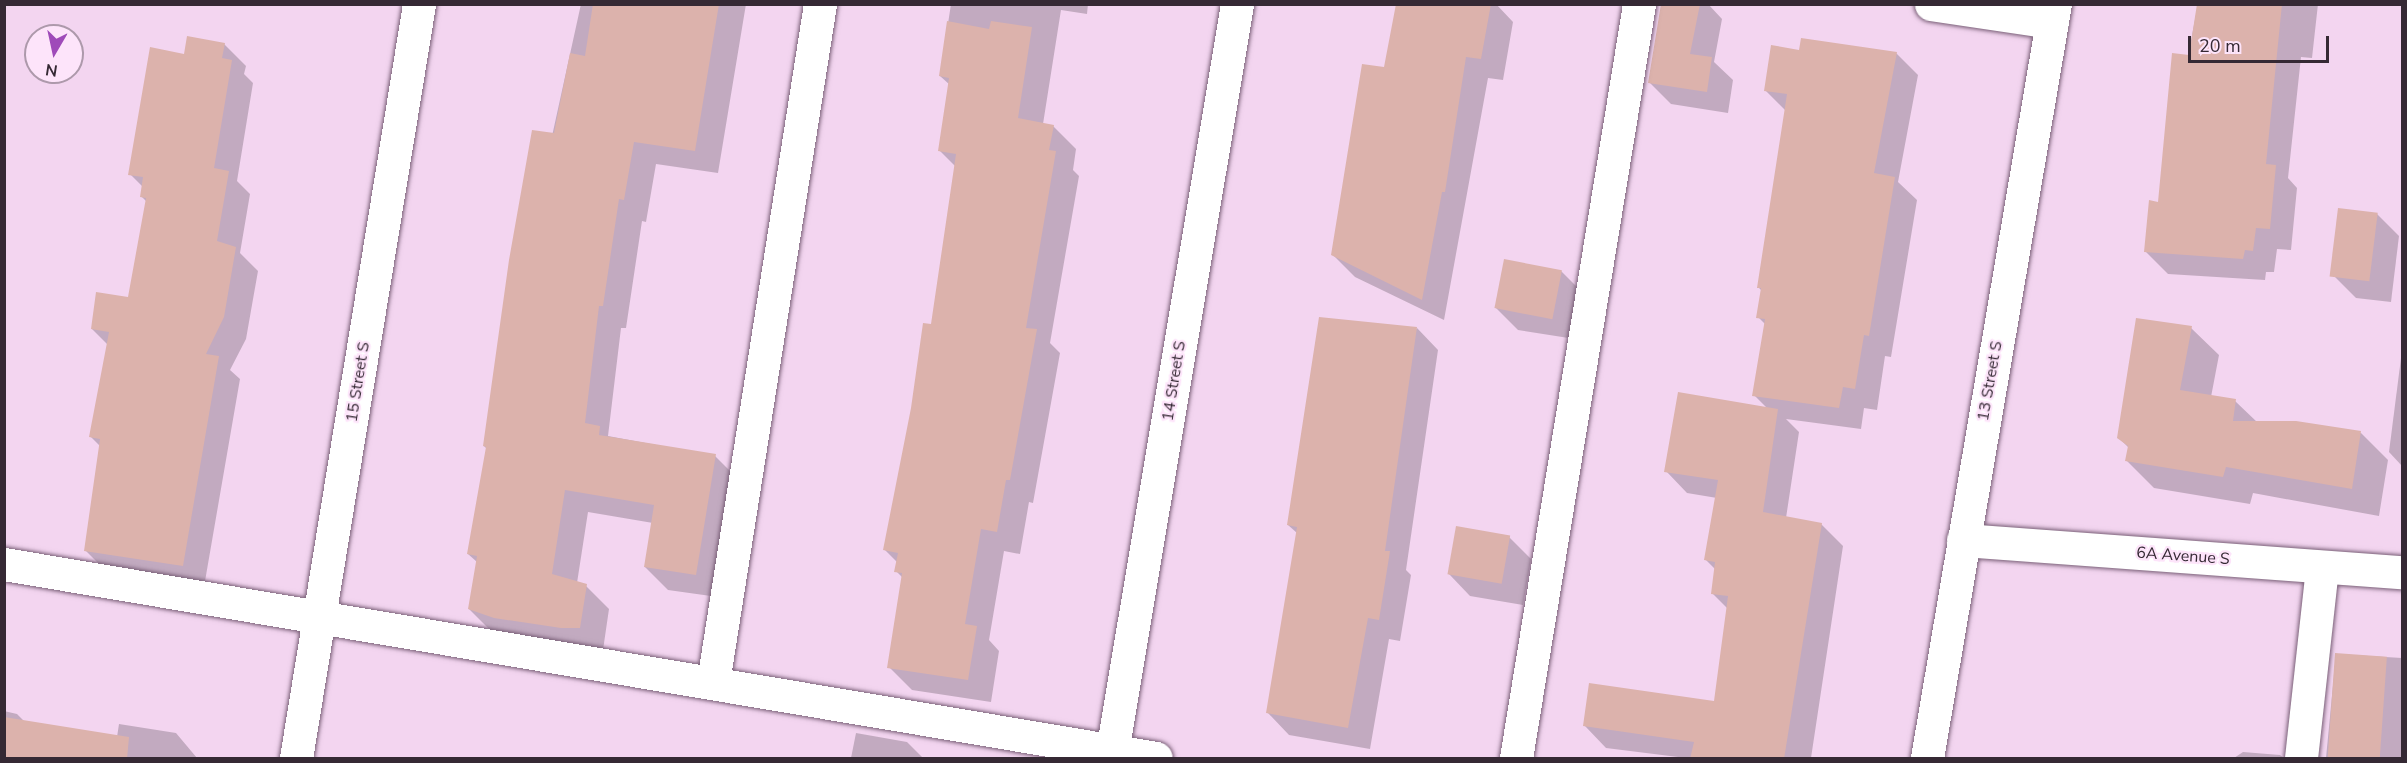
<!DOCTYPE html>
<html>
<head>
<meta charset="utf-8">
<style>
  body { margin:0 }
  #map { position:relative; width:2407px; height:763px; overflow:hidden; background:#f3d5f0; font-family:"Nunito Sans",sans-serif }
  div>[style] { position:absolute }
  .shadow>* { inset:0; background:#0003 }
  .building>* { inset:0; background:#dcb2ac; transform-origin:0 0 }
  .roads { filter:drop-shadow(0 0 2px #7a6078) drop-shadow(0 0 2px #7a6078) }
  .minor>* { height:33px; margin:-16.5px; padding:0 16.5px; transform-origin:16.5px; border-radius:16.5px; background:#fff }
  span { translate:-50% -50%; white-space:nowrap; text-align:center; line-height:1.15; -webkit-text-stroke:4.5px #fde4fa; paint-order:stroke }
  .street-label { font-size:16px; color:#352934 }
  .frame { position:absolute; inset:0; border:6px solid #352934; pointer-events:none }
  .north { position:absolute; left:24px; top:24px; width:60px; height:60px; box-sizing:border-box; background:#fde4fa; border:2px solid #ad99ab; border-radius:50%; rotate:189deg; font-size:16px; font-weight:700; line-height:24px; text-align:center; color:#352934 }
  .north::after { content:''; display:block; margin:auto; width:21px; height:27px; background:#9f4ab9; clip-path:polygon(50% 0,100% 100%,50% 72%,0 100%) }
  .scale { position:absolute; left:2188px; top:36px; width:141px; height:27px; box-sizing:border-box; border:3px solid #352934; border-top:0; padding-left:8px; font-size:18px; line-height:21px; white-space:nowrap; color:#352934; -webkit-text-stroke:4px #fde4fa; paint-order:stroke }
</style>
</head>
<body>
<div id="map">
  <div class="shadow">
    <div style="clip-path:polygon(581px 4px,746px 4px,718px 173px,656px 164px,646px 222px,642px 221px,626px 328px,621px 328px,608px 436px,715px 456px,738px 479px,718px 597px,668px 590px,645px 567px,653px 523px,588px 512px,577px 583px,586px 586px,609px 609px,603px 650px,492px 632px,469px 609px,477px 562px,468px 554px,487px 449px,484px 446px)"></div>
    <div style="clip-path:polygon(951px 4px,1088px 4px,1087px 14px,1061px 10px,1043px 124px,1053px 126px,1076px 149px,1073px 170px,1079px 176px,1050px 343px,1060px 353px,1033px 503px,1029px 502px,1020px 554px,1004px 551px,989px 640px,999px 651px,991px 702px,912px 690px,889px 667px,903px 578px,896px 571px,898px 563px,885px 550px,932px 326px,955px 166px,939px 150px,950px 85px,940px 76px)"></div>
    <div style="clip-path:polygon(1397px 4px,1496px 4px,1513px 22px,1503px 80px,1488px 78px,1444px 320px,1355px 277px,1333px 255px,1386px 69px)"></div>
    <div style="clip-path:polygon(1663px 4px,1708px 4px,1722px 19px,1714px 62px,1733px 80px,1728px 113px,1671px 104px,1649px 82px)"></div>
    <div style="clip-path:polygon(2198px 4px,2318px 4px,2312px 58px,2301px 57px,2288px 178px,2297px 188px,2291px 250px,2277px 249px,2274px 272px,2266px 272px,2265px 280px,2168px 274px,2146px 252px,2160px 203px)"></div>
    <div style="clip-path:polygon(224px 44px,246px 66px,244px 74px,253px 83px,237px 181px,250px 194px,240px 253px,258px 271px,246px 339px,230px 370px,240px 379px,204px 587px,107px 572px,85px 550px,101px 447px,91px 437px,108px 345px,92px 329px,129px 299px,147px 202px,141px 196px,143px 187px,130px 174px,185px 55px)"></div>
    <div style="clip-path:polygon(1800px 52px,1896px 53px,1918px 75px,1898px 182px,1917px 200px,1891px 357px,1885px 356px,1877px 410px,1864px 408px,1861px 429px,1786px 419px,1799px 432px,1786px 518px,1821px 524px,1843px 546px,1811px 758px,1686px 758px,1606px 748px,1585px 726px,1716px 702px,1728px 609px,1712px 593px,1716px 570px,1706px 560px,1717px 498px,1687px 493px,1666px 471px,1767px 408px,1754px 395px,1766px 325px,1758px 317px,1762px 291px,1758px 287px,1786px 111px,1765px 90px)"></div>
    <div style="clip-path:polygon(2377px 214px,2399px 236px,2391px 302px,2356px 298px,2334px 276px)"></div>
    <div style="clip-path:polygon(1561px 271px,1583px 293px,1575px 339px,1518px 330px,1496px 308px)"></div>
    <div style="clip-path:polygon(1417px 328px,1438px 350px,1406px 570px,1411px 575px,1400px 641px,1389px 639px,1370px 749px,1289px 735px,1268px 713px,1297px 533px,1288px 525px)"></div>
    <div style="clip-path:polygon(2191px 328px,2219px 355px,2211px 397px,2235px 401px,2257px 422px,2295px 422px,2361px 433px,2388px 460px,2379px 516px,2253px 493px,2250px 504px,2154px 488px,2127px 461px,2129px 448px,2118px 437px)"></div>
    <div style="clip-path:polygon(2401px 358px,2402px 358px,2402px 466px,2389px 452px)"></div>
    <div style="clip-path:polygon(1509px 537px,1531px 559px,1523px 605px,1470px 596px,1449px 574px)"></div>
    <div style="clip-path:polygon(2336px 654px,2402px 658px,2402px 758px,2326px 758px)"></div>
    <div style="clip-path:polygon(4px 711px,17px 714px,24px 721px,117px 737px,119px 724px,176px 733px,197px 758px,4px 758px)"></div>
    <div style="clip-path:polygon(856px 733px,907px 742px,923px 758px,851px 758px)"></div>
    <div style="clip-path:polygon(2243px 752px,2280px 755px,2284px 758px,2234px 758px)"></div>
  </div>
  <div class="building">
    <div style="clip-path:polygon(593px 4px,719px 4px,695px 151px,634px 142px,624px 200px,619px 199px,603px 306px,599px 306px,585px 423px,600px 426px,599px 435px,716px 454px,696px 575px,644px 567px,654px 505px,565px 490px,552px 574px,587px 584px,580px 628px,561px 628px,494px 618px,468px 609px,477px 556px,467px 554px,486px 447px,483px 446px,509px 260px,532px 130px,554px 133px,570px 53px,585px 56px)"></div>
    <div style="clip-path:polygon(1396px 4px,1491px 4px,1481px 59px,1466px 57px,1445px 192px,1442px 192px,1422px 300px,1331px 255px,1362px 64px,1384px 67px)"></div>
    <div style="clip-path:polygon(1661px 4px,1700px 4px,1690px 54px,1712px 57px,1707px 92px,1648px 83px)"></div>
    <div style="clip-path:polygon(2197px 4px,2282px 4px,2266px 164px,2276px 165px,2270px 229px,2256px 228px,2253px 251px,2245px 250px,2243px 259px,2144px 252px,2149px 200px,2158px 202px,2172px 53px,2189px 55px)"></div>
    <div style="clip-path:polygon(947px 21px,989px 29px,991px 21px,1032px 27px,1018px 118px,1054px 125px,1049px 150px,1056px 151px,1026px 328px,1037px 329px,1010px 480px,1006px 480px,997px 532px,981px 529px,965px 624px,977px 626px,968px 680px,887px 668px,902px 573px,894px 572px,898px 553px,883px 550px,911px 408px,923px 323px,931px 324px,956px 154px,938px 151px,949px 78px,939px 76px)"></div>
    <div style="clip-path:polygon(187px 36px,225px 43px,222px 58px,232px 60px,214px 168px,229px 171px,217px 241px,236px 247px,224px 317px,206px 354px,219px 356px,183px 566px,84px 551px,100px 439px,89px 437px,109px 332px,91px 329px,96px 292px,128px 297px,146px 198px,140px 197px,143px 177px,128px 175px,150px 47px,184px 54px)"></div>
    <div style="clip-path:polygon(1801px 38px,1897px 52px,1874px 173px,1895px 177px,1869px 336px,1864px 335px,1855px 389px,1843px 387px,1839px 408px,1752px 396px,1765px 319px,1756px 318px,1761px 288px,1757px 288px,1787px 94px,1764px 91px,1771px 45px,1799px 50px)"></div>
    <div style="left:2338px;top:208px;width:40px;height:69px;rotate:7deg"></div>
    <div style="left:1504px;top:259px;width:59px;height:50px;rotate:11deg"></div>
    <div style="clip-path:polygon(1319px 317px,1417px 327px,1385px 551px,1390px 551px,1379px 620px,1368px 618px,1348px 728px,1266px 713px,1297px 527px,1287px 525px)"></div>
    <div style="clip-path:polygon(2136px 318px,2192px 326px,2180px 390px,2236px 399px,2233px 421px,2296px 421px,2361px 431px,2352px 489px,2226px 467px,2223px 477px,2125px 461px,2128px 446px,2117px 438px)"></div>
    <div style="clip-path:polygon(1678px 392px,1778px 409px,1763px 512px,1822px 523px,1784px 759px,1690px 759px,1694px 742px,1583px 726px,1589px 683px,1714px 701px,1728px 596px,1711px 594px,1715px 562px,1704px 560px,1718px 480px,1664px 472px)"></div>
    <div style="left:1456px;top:526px;width:55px;height:49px;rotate:10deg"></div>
    <div style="left:2335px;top:653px;width:52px;height:107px;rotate:4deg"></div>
    <div style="clip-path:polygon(4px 717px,129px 737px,127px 759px,4px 759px)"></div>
  </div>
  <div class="roads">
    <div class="minor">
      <div style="left:1931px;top:4px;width:122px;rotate:8.5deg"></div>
      <div style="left:1963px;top:540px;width:440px;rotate:4.2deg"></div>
      <div style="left:4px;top:564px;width:1168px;rotate:9.56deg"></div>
      <div style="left:713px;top:682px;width:686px;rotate:-81.03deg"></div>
      <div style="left:296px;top:758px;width:764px;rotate:-80.73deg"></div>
      <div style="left:1111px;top:758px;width:764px;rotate:-80.51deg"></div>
      <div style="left:1516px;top:758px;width:764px;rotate:-80.73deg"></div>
      <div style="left:1927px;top:758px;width:765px;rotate:-80.37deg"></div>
      <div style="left:2301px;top:758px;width:192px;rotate:-83.7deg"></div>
    </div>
  </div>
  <div class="street-label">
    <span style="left:1174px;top:381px;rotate:-81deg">14 Street S</span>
    <span style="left:1990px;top:381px;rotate:-80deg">13 Street S</span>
    <span style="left:358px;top:382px;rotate:-81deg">15 Street S</span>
    <span style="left:2183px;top:556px;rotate:4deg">6A Avenue S</span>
  </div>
  <div class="frame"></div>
  <div class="north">N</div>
  <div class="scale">20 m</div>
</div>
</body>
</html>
